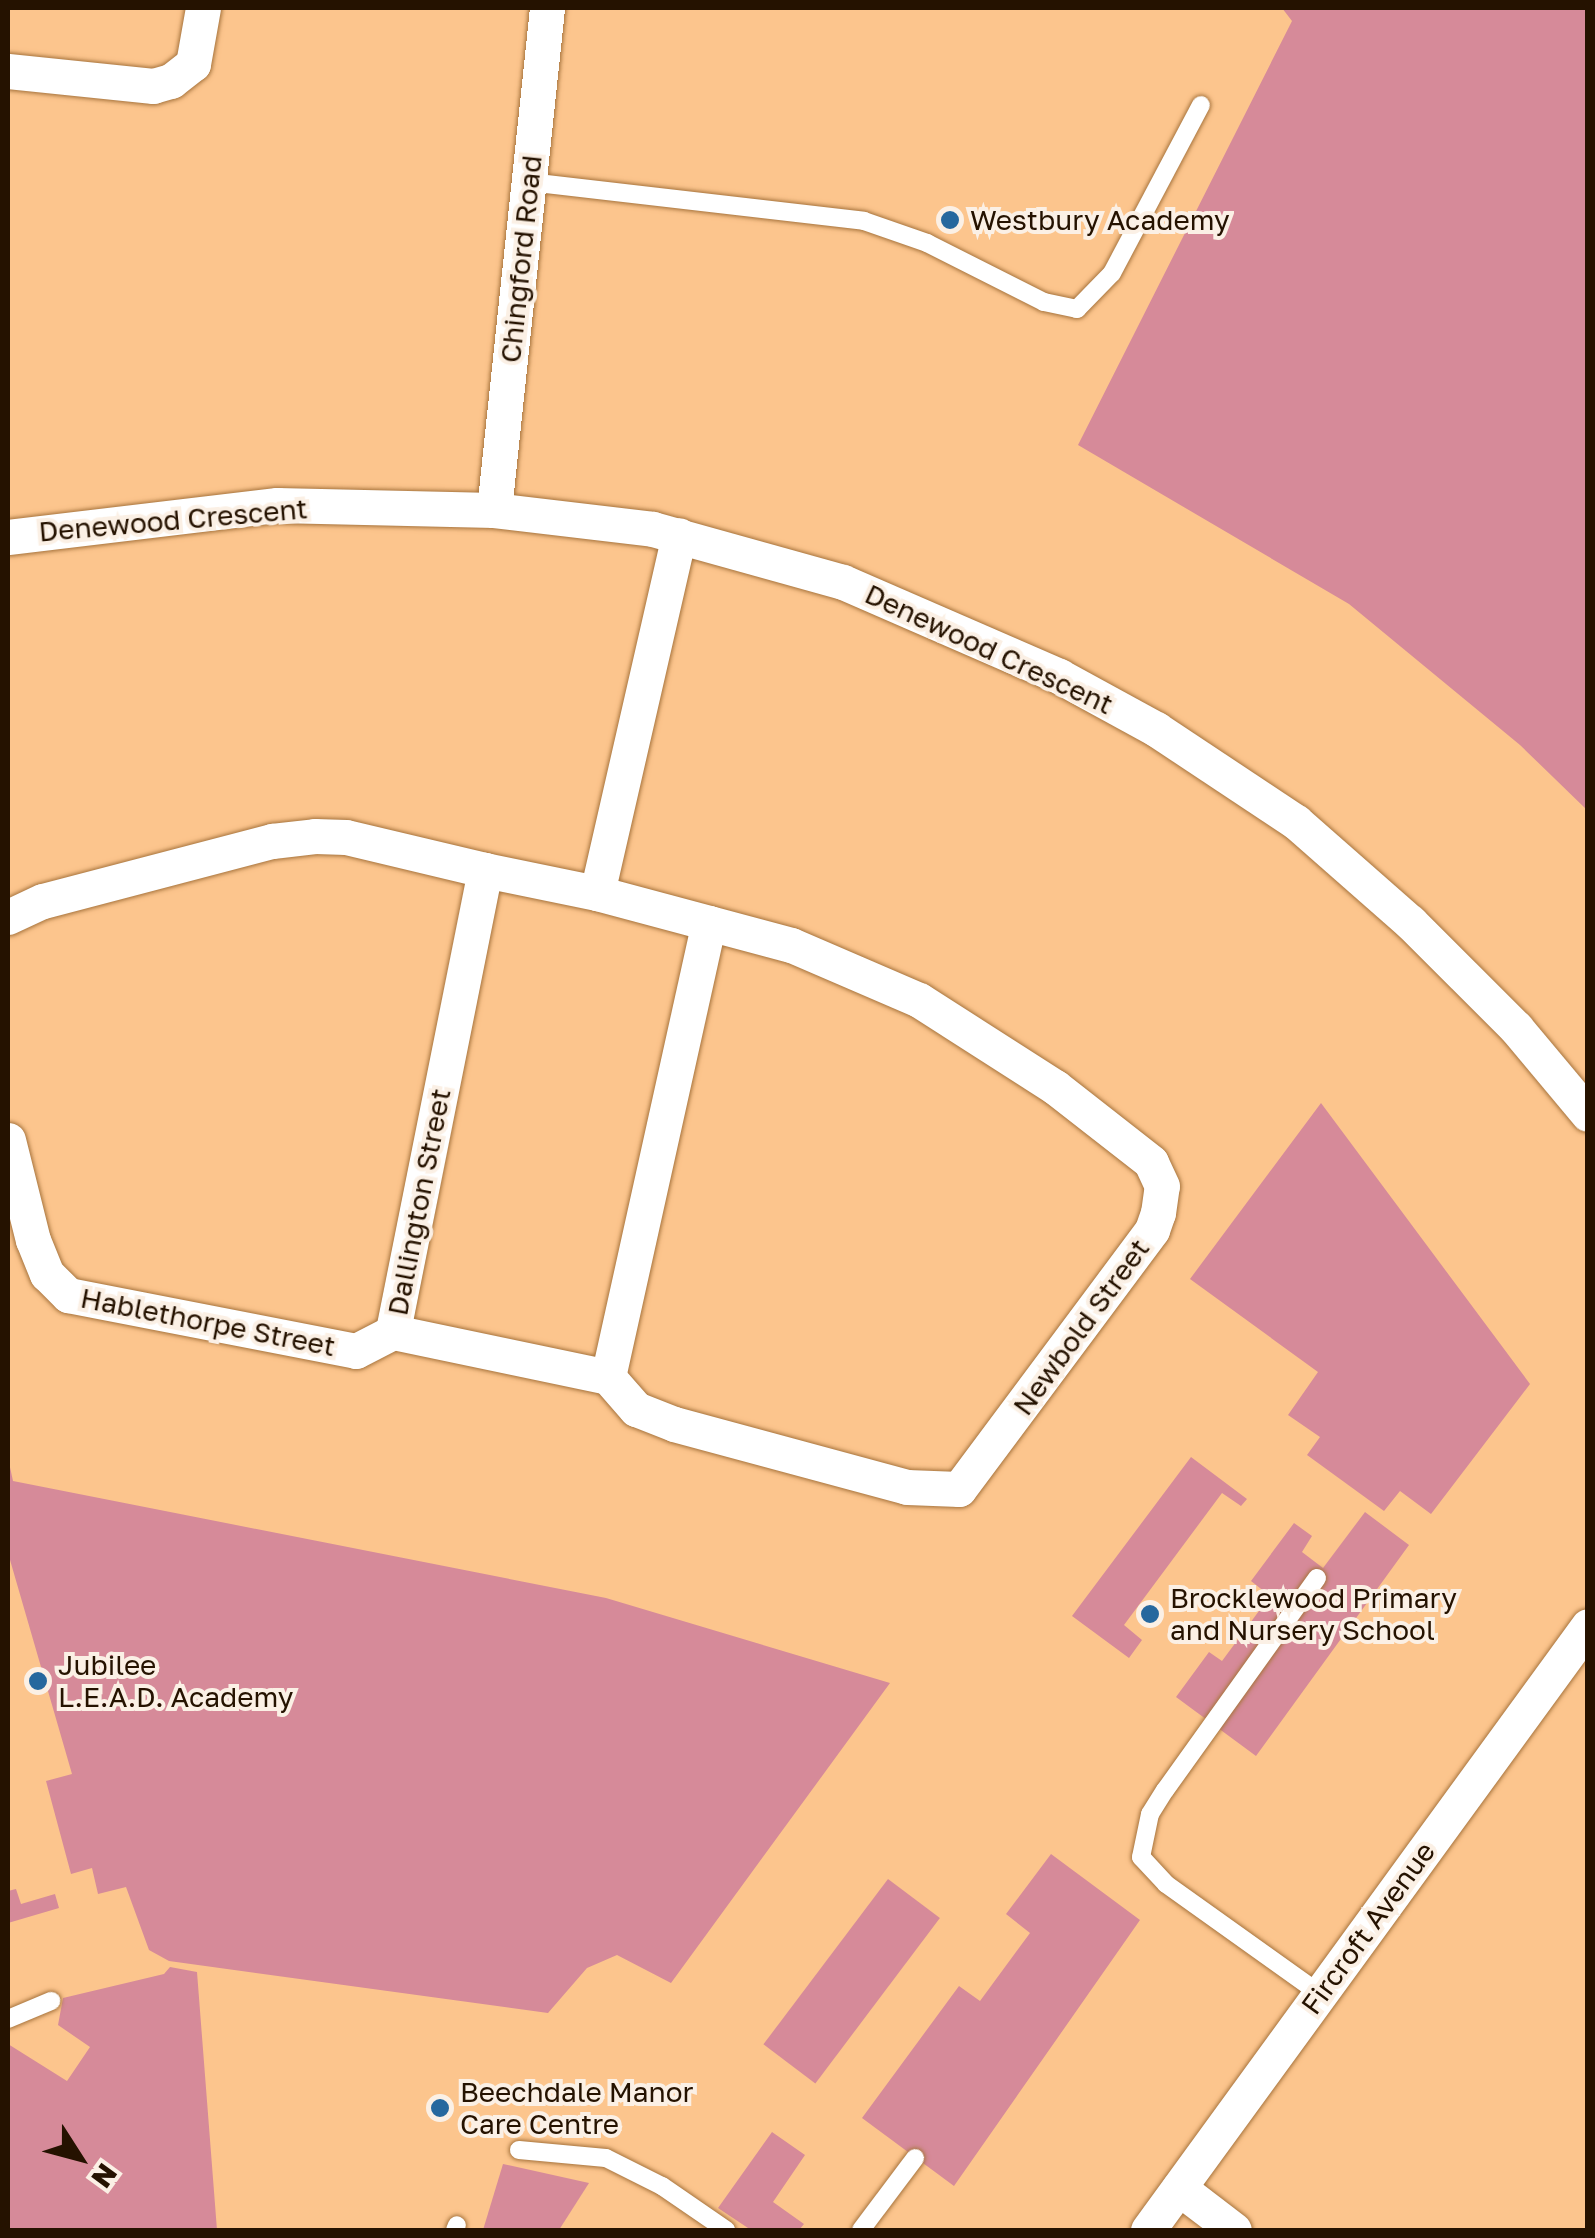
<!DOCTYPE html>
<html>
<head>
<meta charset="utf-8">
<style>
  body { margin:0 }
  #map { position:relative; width:1595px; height:2238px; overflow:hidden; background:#fcc58d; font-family:"Golos Text",sans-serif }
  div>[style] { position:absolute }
  .green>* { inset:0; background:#d68a99; transform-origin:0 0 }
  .roads { filter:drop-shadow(0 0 2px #a7743d) drop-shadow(0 0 2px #a7743d) }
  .lane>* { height:18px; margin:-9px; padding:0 9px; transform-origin:9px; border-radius:9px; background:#fff }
  .street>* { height:35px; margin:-17.5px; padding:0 17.5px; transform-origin:17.5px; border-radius:17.5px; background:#fff }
  .dots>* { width:28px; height:28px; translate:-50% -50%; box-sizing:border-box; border:5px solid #fbf0e5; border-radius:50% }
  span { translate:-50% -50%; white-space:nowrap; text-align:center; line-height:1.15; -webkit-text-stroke:8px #fbf0e5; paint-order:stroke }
  .poi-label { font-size:28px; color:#251200 }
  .left { translate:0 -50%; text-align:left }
  .street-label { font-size:28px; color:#251200 }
  .frame { position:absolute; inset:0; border:10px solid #251200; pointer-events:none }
  .north { position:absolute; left:30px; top:2108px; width:100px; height:100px; -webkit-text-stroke:8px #fbf0e5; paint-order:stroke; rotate:126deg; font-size:28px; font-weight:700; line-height:40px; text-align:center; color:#251200 }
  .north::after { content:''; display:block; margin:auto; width:35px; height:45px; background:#251200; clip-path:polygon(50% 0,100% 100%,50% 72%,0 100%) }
</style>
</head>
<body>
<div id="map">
  <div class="green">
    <div style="clip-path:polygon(1282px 8px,1587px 8px,1587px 810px,1520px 745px,1349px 604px,1078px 445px,1292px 21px)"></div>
    <div style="clip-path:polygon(1321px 1103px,1530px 1384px,1431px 1514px,1400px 1491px,1384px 1511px,1307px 1455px,1320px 1437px,1288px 1415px,1318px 1372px,1190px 1279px)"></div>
    <div style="clip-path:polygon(1191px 1457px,1247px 1499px,1241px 1506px,1222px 1493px,1124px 1625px,1142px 1640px,1129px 1658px,1072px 1616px)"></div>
    <div style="clip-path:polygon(8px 1458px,13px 1481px,606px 1598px,890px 1683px,671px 1983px,617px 1955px,587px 1968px,548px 2013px,169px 1961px,149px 1950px,126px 1887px,98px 1894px,92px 1868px,71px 1874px,46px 1781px,72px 1774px,8px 1553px)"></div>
    <div style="clip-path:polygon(1365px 1512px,1409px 1545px,1256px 1756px,1176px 1697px,1209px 1652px,1222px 1661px,1270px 1596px,1251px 1581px,1294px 1523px,1312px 1536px,1302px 1552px,1323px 1568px)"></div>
    <div style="clip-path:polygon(1051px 1854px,1140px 1920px,954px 2186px,862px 2118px,959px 1986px,980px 2001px,1030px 1933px,1006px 1914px)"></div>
    <div style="left:888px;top:1879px;width:65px;height:207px;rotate:37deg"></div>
    <div style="clip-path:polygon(16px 1889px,21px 1904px,55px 1894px,59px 1908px,8px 1923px,8px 1891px)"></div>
    <div style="clip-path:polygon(170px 1967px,197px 1972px,217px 2230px,8px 2230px,8px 2044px,67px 2081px,90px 2047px,58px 2025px,63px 1998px,164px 1974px)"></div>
    <div style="clip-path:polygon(772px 2132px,805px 2155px,773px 2202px,804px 2224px,799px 2230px,751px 2230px,718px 2208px)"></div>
    <div style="clip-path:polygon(503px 2164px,589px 2183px,559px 2230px,483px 2230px)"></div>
  </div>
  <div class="roads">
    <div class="lane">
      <div style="left:529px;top:182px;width:337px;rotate:6.6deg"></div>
      <div style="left:864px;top:221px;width:67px;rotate:19.2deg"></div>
      <div style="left:927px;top:243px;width:131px;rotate:26.8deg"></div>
      <div style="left:1044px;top:302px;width:34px;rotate:12deg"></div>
      <div style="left:1077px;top:309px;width:50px;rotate:-45.8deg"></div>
      <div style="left:1112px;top:273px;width:190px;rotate:-62.1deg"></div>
      <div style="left:1317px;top:1578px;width:261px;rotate:125.6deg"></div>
      <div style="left:1165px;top:1790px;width:28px;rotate:122deg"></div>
      <div style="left:1150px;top:1814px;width:44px;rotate:101.8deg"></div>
      <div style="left:1141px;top:1857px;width:37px;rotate:47deg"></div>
      <div style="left:1166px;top:1884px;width:189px;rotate:35.5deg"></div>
      <div style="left:8px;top:2019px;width:47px;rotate:-22.7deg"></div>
      <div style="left:519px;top:2150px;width:87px;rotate:5.3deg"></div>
      <div style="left:606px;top:2158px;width:63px;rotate:26.6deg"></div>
      <div style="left:662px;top:2186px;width:78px;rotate:34.5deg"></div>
      <div style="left:455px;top:2230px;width:5px;rotate:-68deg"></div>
      <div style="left:861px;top:2230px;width:90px;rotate:-53.1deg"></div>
    </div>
    <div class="street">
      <div style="left:8px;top:71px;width:146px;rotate:5.9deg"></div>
      <div style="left:153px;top:86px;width:19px;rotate:-16deg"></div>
      <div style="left:171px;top:81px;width:28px;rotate:-38deg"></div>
      <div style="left:193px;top:64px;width:57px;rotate:-79.9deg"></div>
      <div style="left:494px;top:510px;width:505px;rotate:-83.97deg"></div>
      <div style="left:8px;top:537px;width:271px;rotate:-6.8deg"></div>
      <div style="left:277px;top:505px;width:217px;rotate:1.3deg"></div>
      <div style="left:494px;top:510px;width:160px;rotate:6.8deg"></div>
      <div style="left:653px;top:529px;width:197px;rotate:15.6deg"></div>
      <div style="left:843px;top:582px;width:236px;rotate:23.5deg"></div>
      <div style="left:1059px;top:676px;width:111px;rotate:28.7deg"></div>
      <div style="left:1156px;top:729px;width:168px;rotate:33.6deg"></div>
      <div style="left:1296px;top:822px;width:152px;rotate:41.3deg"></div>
      <div style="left:1410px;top:922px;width:150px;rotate:45deg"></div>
      <div style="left:1516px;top:1028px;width:112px;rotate:50.1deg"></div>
      <div style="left:597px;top:893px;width:114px;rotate:-168.4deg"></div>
      <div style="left:485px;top:870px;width:471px;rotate:101.3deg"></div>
      <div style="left:393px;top:1332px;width:220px;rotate:11.8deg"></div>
      <div style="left:608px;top:1377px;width:465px;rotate:-77.5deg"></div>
      <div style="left:709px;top:923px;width:116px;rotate:-165deg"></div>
      <div style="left:597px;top:893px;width:367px;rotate:-77.1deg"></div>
      <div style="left:8px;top:917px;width:38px;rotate:-25deg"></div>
      <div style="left:43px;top:901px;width:237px;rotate:-14.7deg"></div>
      <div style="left:272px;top:841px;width:43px;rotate:-6.6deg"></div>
      <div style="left:315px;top:836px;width:31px;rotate:2deg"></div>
      <div style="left:346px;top:837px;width:143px;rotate:13.4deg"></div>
      <div style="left:8px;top:1140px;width:103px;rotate:76deg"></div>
      <div style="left:33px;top:1240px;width:37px;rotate:68deg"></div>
      <div style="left:47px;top:1274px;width:30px;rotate:45deg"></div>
      <div style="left:68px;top:1295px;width:293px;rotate:11deg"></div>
      <div style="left:356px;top:1351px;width:42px;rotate:-27.2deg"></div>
      <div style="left:608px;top:1377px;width:43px;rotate:48.8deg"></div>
      <div style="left:636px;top:1409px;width:41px;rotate:21.5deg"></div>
      <div style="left:674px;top:1424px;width:241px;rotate:15.1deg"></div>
      <div style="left:907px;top:1487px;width:52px;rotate:2.2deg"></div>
      <div style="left:959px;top:1489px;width:323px;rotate:-53.3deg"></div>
      <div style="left:1152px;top:1230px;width:18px;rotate:-71deg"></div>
      <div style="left:1158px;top:1213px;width:27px;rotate:-82deg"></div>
      <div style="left:1162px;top:1186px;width:26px;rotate:-115deg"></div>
      <div style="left:1151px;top:1162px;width:122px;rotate:-142deg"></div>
      <div style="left:1055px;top:1087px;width:161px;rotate:-147.4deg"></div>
      <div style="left:919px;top:1000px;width:139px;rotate:-156.7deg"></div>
      <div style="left:791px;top:945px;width:85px;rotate:-165deg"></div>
      <div style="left:1179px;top:2188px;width:69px;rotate:37.4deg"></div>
      <div style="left:1148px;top:2230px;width:747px;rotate:-53.93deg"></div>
    </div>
  </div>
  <div class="dots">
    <div style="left:950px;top:220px;background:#26689e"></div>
    <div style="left:1150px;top:1614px;background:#26689e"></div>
    <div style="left:38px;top:1681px;background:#26689e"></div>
    <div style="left:440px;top:2108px;background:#26689e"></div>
  </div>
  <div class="poi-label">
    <span class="left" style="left:970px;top:220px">Westbury Academy</span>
    <span class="left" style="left:1170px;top:1614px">Brocklewood Primary<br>and Nursery School</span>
    <span class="left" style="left:58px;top:1681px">Jubilee<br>L.E.A.D. Academy</span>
    <span class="left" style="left:460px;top:2108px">Beechdale Manor<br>Care Centre</span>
  </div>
  <div class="street-label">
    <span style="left:521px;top:259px;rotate:-84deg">Chingford Road</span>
    <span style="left:173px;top:520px;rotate:-5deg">Denewood Crescent</span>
    <span style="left:989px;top:649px;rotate:25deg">Denewood Crescent</span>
    <span style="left:419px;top:1202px;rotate:-79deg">Dallington Street</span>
    <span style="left:208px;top:1322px;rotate:11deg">Hablethorpe Street</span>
    <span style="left:1081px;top:1327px;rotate:-54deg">Newbold Street</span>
    <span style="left:1368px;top:1928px;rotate:-54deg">Fircroft Avenue</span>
  </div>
  <div class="frame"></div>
  <div class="north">N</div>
</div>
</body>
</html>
